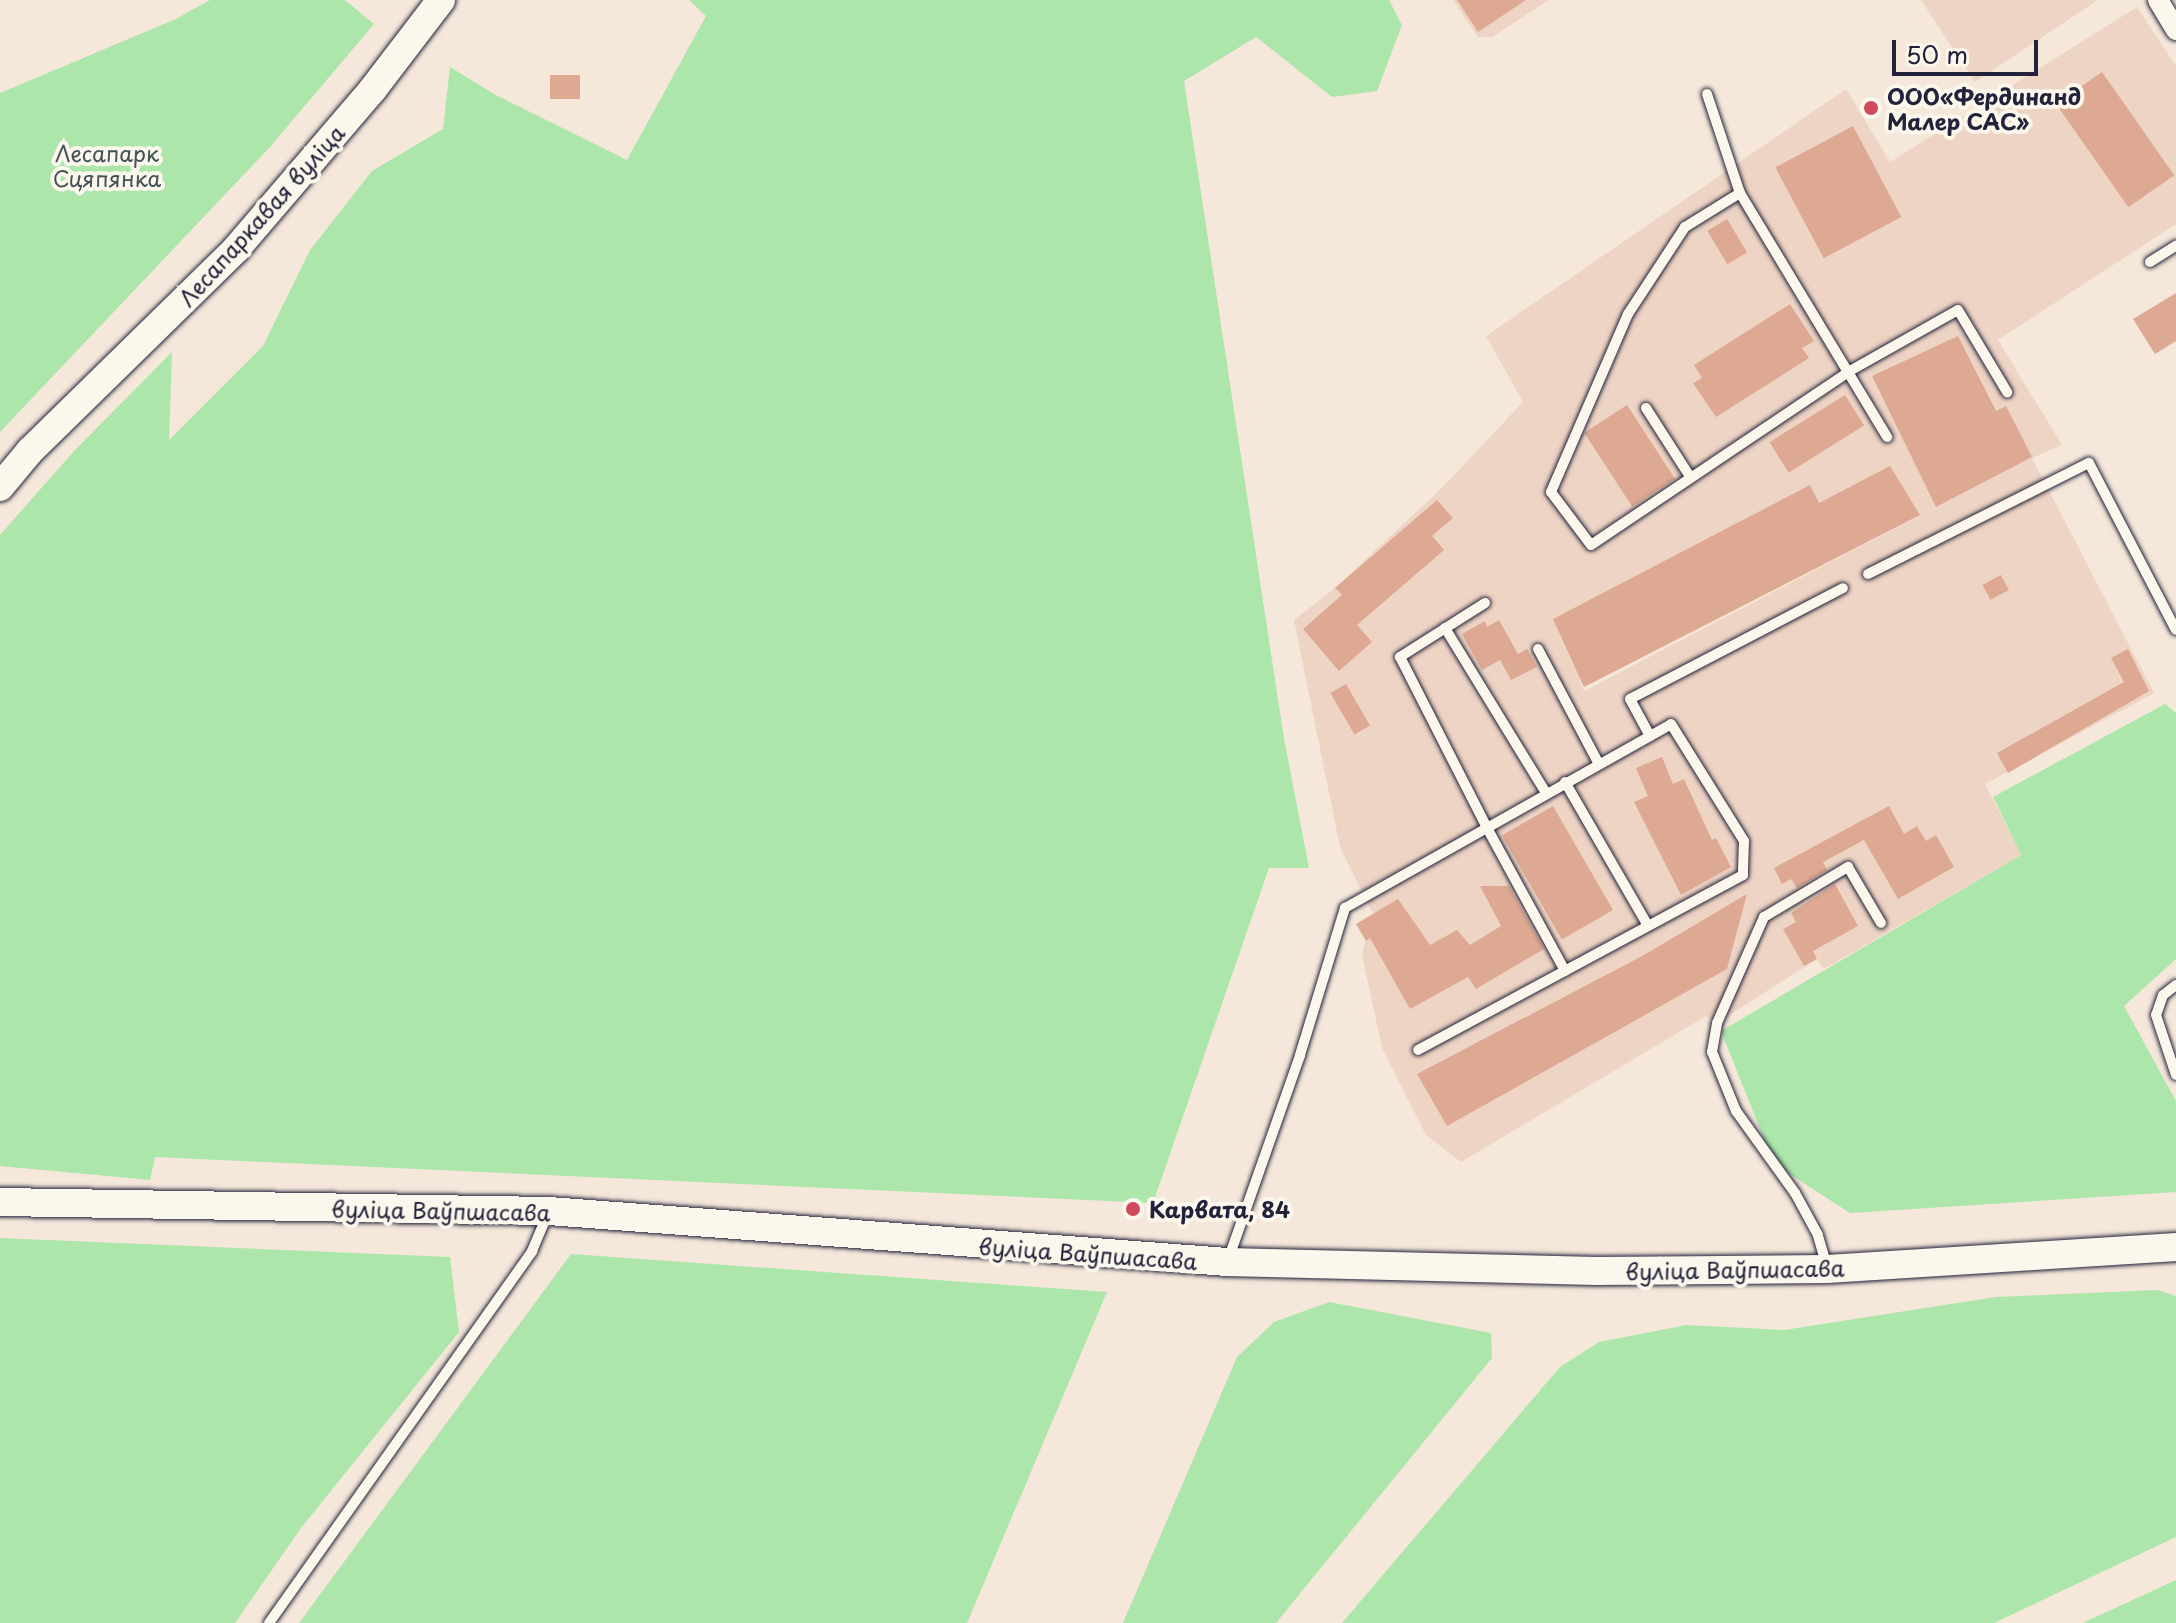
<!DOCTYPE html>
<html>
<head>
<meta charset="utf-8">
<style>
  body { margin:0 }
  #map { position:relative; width:2176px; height:1623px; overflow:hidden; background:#f5e7da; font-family:"Playpen Sans",sans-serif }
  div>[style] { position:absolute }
  .built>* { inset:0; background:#eed4c4 }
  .green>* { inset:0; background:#ace6ab }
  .building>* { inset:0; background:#dea992; transform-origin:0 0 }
  .roads { filter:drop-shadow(0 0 2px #22223b) drop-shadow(0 0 2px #22223b) }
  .lane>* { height:10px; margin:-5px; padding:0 5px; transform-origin:5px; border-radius:5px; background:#fbf7ec }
  .street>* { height:20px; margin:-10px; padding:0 10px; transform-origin:10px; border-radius:10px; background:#fbf7ec }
  .secondary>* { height:28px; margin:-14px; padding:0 14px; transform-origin:14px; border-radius:14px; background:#fbf7ec }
  .dots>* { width:22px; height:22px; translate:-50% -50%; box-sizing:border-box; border:4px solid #fbf7ec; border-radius:50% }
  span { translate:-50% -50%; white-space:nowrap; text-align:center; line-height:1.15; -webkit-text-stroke:8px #fbf7ec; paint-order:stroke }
  .poi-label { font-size:22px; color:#22223b; font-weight:700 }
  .left { translate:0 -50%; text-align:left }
  .park-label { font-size:22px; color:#445357 }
  .street-label { font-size:22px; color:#22223b }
  .scale { position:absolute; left:1892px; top:40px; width:146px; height:36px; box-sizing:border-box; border:4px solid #22223b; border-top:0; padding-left:10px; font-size:24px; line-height:28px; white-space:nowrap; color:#22223b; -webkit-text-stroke:6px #fbf7ec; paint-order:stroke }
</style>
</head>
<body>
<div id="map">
  <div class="built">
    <div style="clip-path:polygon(1453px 0,1549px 0,1492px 37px,1478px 37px)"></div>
    <div style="clip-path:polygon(1921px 0,2098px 0,1975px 82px)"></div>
    <div style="clip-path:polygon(evenodd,2137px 7px,2176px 66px,2176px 224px,1998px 340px,2062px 445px,2032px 458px,2154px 693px,1985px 784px,2021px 855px,1824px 969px,1817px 959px,1717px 1023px,1706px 1016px,1461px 1162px,1426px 1135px,1382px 1048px,1362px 954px,1373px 914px,1340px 847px,1294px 620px,1335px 588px,1440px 490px,1523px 402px,1486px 336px,1846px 89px,1890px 162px,2137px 7px,1913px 518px,1913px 519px,1584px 691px,1579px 679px,1584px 687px,1913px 518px)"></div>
  </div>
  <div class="green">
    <div style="clip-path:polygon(210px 0,345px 0,374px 24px,270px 147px,0 432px,0 93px,176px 19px)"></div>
    <div style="clip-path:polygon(689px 0,1389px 0,1402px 25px,1377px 91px,1332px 97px,1256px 37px,1184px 81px,1284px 739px,1309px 868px,1269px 868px,1153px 1203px,155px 1157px,150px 1180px,0 1166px,0 535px,75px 450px,172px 352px,169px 440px,263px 346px,310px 250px,372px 171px,443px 129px,450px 67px,494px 94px,627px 160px,706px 16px)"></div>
    <div style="clip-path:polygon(2165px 704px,2176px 713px,2176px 959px,2124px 1006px,2176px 1101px,2176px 1192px,1850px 1213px,1774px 1164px,1721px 1031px,2021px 855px,1993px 797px)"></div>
    <div style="clip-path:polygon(0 1238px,450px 1257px,459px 1332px,301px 1528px,235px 1623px,0 1623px)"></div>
    <div style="clip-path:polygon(571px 1254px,1107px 1292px,967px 1623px,299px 1623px)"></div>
    <div style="clip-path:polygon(2157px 1290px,2176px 1296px,2176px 1537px,1994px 1623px,1342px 1623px,1560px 1367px,1599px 1342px,1687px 1325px,1784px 1330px,1996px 1297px)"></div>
    <div style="clip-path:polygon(1329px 1302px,1491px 1333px,1492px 1358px,1276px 1623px,1123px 1623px,1237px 1357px,1274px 1322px)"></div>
    <div style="clip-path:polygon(2176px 1580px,2176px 1623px,2083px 1623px)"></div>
  </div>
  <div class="building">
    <div style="clip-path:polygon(1457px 0,1526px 0,1478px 32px)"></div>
    <div style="left:2102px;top:72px;width:126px;height:56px;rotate:55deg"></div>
    <div style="left:580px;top:75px;width:24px;height:30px;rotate:90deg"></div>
    <div style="left:1853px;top:126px;width:103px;height:88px;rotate:62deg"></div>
    <div style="left:1727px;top:219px;width:39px;height:23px;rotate:59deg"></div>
    <div style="clip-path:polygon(2176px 293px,2176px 341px,2155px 354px,2133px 319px)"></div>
    <div style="clip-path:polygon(1790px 304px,1814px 341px,1802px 348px,1809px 358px,1716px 417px,1693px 383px,1702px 378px,1694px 365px)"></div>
    <div style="clip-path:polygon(1958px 336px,1996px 411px,2006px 406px,2032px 457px,1936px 507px,1872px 376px)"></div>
    <div style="left:1845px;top:395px;width:36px;height:89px;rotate:58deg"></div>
    <div style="left:1627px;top:405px;width:88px;height:51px;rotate:57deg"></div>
    <div style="clip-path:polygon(1890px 466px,1920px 515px,1584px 687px,1553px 619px,1810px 485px,1819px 503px)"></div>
    <div style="clip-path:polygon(1437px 500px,1453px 518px,1432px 536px,1444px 550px,1357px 625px,1372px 642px,1339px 671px,1303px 629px,1342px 595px,1335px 588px)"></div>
    <div style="left:2001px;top:575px;width:17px;height:21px;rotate:62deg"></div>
    <div style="clip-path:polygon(1499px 620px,1518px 654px,1527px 649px,1537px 667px,1511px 680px,1500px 660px,1482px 670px,1462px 634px,1485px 621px,1487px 627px)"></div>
    <div style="clip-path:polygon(2128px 649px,2149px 691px,2008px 773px,1997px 753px,2124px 682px,2111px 658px)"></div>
    <div style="left:1346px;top:684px;width:48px;height:18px;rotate:60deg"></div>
    <div style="clip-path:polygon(1662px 757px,1673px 784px,1684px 779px,1712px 840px,1716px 838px,1731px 867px,1681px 895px,1634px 802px,1648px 796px,1636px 768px)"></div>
    <div style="left:1553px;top:806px;width:120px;height:59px;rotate:60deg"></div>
    <div style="clip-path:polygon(1889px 806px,1904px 834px,1917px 826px,1926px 841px,1936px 835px,1954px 867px,1898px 899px,1864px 840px,1823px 862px,1827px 870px,1797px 888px,1791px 879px,1782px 884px,1774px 868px)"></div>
    <div style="clip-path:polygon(1835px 884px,1858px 926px,1813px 951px,1817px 959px,1804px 966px,1783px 929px,1796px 922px,1791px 913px)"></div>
    <div style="clip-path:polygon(1480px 886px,1509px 886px,1544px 949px,1476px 989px,1468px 977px,1410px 1009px,1370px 938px,1366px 941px,1356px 924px,1398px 899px,1430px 945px,1457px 930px,1470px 945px,1501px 926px)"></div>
    <div style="clip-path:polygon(1747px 894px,1727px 969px,1447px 1126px,1417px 1074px,1644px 955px)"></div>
  </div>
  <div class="roads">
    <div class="lane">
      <div style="left:1707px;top:94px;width:104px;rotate:71.6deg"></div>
      <div style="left:1740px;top:193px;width:285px;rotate:58.9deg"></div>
      <div style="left:1740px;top:193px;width:65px;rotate:148.3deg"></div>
      <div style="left:1685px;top:227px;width:104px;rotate:123.2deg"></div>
      <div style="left:1628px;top:314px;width:194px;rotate:113.4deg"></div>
      <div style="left:1551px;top:492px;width:66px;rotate:53deg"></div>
      <div style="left:1591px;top:545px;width:310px;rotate:-33.9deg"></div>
      <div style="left:1848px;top:372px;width:126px;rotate:-29.4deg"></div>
      <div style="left:1958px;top:310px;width:96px;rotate:59.1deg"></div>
      <div style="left:2150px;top:262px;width:31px;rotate:-32deg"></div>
      <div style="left:1646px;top:408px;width:83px;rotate:57.3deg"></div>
      <div style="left:1868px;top:574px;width:247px;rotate:-26.7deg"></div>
      <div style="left:2089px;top:463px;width:188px;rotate:62.5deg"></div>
      <div style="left:1485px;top:603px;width:101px;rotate:147.6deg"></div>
      <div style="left:1400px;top:657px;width:190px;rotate:63deg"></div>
      <div style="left:1486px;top:826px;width:165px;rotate:61.4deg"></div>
      <div style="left:1445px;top:628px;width:193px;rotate:58.5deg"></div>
      <div style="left:1538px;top:649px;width:130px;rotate:62.1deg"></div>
      <div style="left:1650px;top:736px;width:42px;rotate:-118.4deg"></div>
      <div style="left:1630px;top:699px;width:240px;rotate:-27.5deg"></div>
      <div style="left:1565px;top:782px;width:166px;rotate:60deg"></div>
      <div style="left:2176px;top:985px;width:16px;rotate:142deg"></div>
      <div style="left:2163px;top:995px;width:21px;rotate:109deg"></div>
      <div style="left:2156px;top:1015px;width:63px;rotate:71.6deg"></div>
      <div style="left:1228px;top:1260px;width:217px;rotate:-70.6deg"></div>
      <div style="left:1300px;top:1055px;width:154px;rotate:-73deg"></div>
      <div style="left:1345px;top:908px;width:374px;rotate:-29.4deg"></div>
      <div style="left:1671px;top:724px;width:138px;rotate:58deg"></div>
      <div style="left:1744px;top:841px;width:34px;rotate:92deg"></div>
      <div style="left:1743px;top:875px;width:369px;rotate:151.7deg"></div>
      <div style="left:1827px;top:1267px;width:33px;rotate:-106deg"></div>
      <div style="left:1818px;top:1235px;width:48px;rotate:-118.7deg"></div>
      <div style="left:1795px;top:1193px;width:101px;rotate:-125.7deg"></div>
      <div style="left:1736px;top:1111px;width:64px;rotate:-112.1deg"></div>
      <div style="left:1712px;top:1052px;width:29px;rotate:-80deg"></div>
      <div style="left:1717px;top:1023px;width:116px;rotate:-66.1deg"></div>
      <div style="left:1764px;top:917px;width:98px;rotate:-30.8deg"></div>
      <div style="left:1848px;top:867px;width:65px;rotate:59.5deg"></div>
      <div style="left:269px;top:1623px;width:456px;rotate:-54.7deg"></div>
      <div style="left:532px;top:1251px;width:38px;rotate:-67deg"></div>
    </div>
    <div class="street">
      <div style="left:2158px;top:0;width:35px;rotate:59deg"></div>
    </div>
    <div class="secondary">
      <div style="left:0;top:487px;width:47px;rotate:-50.2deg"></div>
      <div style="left:30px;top:451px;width:289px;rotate:-44.4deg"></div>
      <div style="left:236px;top:249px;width:211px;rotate:-49.4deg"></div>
      <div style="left:373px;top:89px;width:112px;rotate:-52.6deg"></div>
      <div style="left:0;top:1202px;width:549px;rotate:0.94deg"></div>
      <div style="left:549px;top:1211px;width:680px;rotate:4.3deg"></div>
      <div style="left:1227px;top:1262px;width:370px;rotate:1.4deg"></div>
      <div style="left:1597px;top:1271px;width:230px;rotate:-0.5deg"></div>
      <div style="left:1827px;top:1269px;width:350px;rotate:-3.6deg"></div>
    </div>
  </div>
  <div class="dots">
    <div style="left:1871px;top:108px;background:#d1495b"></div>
    <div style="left:1133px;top:1209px;background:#d1495b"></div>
  </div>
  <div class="poi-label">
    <span class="left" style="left:1887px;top:108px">ООО«Фердинанд<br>Малер САС»</span>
    <span class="left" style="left:1149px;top:1209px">Карвата, 84</span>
  </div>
  <div class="park-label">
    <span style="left:107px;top:165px">Лесапарк<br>Сцяпянка</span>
  </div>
  <div class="street-label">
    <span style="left:261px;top:215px;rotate:-48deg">Лесапаркавая вуліца</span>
    <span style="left:441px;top:1210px;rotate:1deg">вуліца Ваўпшасава</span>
    <span style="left:1088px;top:1253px;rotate:4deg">вуліца Ваўпшасава</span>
    <span style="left:1735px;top:1269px;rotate:-1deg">вуліца Ваўпшасава</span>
  </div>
  <div class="scale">50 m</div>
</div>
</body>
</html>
